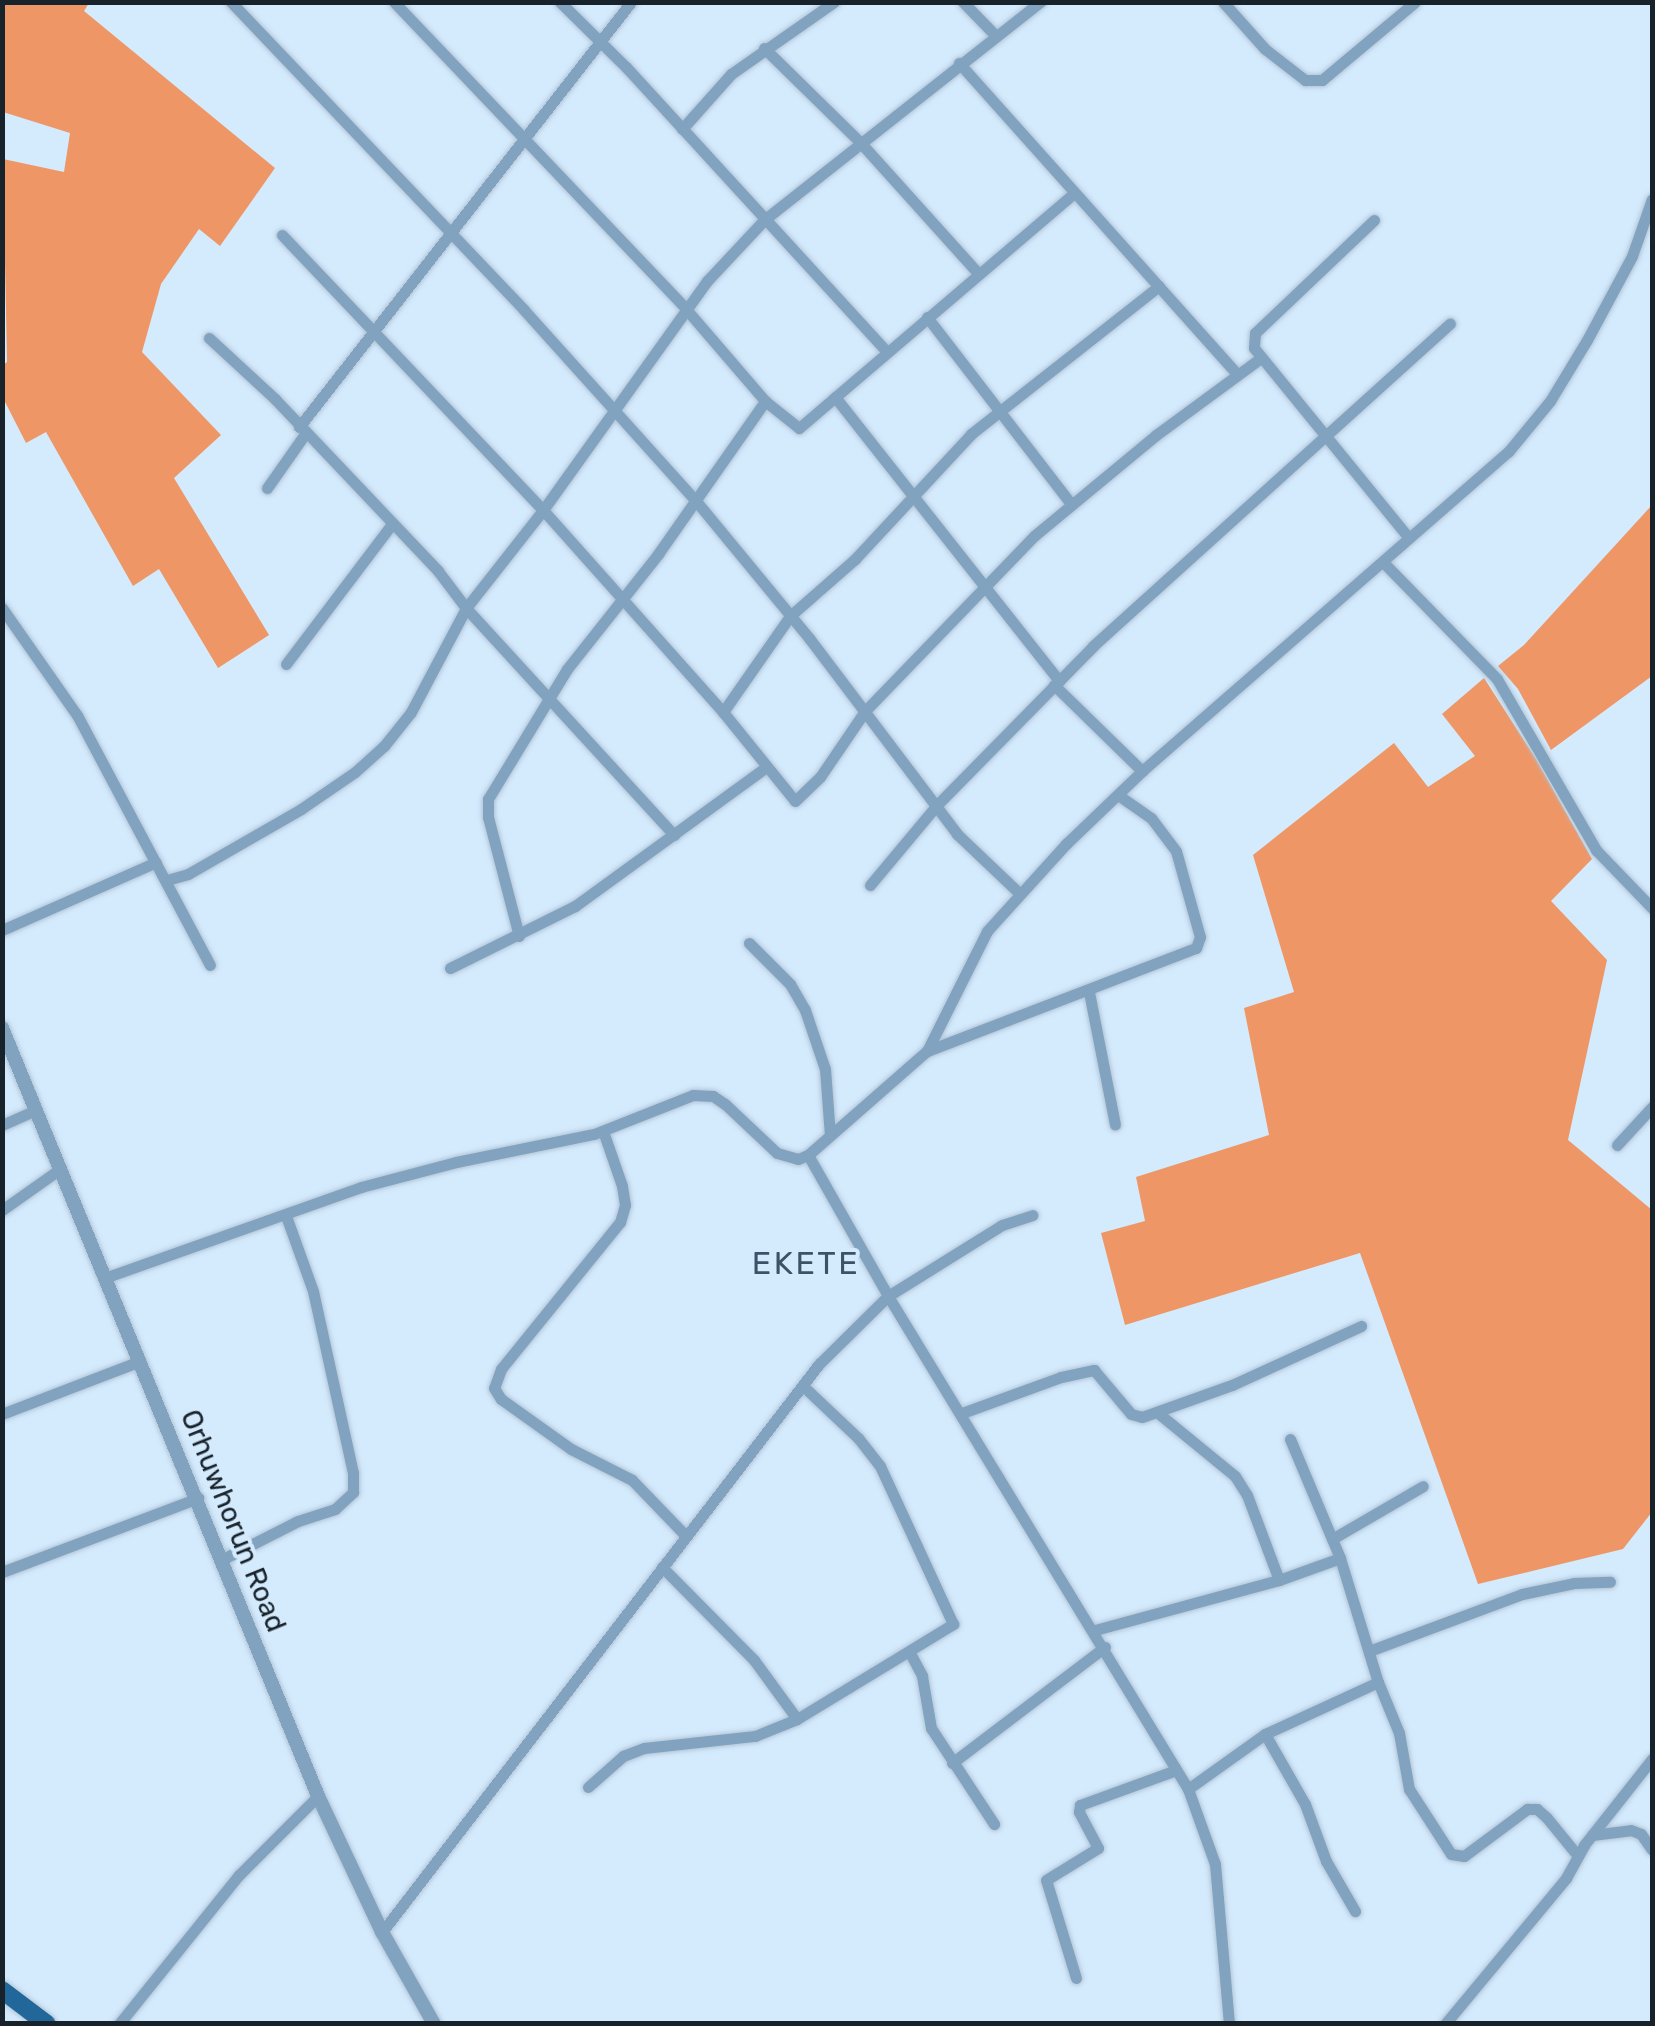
<!DOCTYPE html>
<html>
<head>
<meta charset="utf-8">
<style>
  body { margin:0 }
  #map { position:relative; width:1655px; height:2026px; overflow:hidden; background:#d4eafd; font-family:Rubik,sans-serif }
  div>[style] { position:absolute }
  .forest>* { inset:0; background:#ee9666 }
  .roads { filter:drop-shadow(0 0 2px #b2c6d7) drop-shadow(0 0 2px #b2c6d7) }
  .minor>* { height:11px; margin:-5.5px; padding:0 5.5px; transform-origin:5.5px; border-radius:5.5px; background:#81a3bf }
  .tertiary>* { height:14px; margin:-7px; padding:0 7px; transform-origin:7px; border-radius:7px; background:#81a3bf }
  .primary>* { height:18px; margin:-9px; padding:0 9px; transform-origin:9px; border-radius:9px; background:#216799 }
  span { translate:-50% -50%; white-space:nowrap; text-align:center; line-height:1.15; -webkit-text-stroke:8px #d4eafd; paint-order:stroke }
  .street-label { font-size:28px; color:#18222a }
  .quarter-label { font-size:32px; color:#3c5367; letter-spacing:2.5px }
  .frame { position:absolute; inset:0; border:5px solid #18222a; pointer-events:none }
</style>
</head>
<body>
<div id="map">
  <div class="forest">
    <div style="clip-path:polygon(3px 2px,89px 3px,84px 11px,275px 168px,220px 246px,199px 229px,161px 284px,142px 352px,221px 435px,174px 478px,269px 635px,218px 668px,159px 569px,133px 586px,46px 432px,26px 443px,3px 398px,3px 365px,7px 362px,3px 159px,64px 172px,70px 133px,3px 112px)"></div>
    <div style="clip-path:polygon(1652px 505px,1652px 676px,1551px 750px,1518px 689px,1498px 666px,1524px 645px)"></div>
    <div style="clip-path:polygon(1484px 678px,1536px 759px,1592px 859px,1551px 901px,1607px 960px,1568px 1140px,1652px 1210px,1652px 1512px,1623px 1549px,1478px 1584px,1360px 1253px,1125px 1325px,1101px 1233px,1145px 1221px,1136px 1177px,1269px 1135px,1244px 1008px,1294px 992px,1253px 855px,1394px 743px,1428px 787px,1475px 756px,1442px 714px)"></div>
  </div>
  <div class="roads">
    <div class="minor">
      <div style="left:231px;top:2px;width:425px;rotate:46.4deg"></div>
      <div style="left:524px;top:310px;width:257px;rotate:48deg"></div>
      <div style="left:696px;top:501px;width:178px;rotate:50.5deg"></div>
      <div style="left:809px;top:638px;width:246px;rotate:52.9deg"></div>
      <div style="left:957px;top:834px;width:86px;rotate:43.6deg"></div>
      <div style="left:394px;top:2px;width:424px;rotate:46.4deg"></div>
      <div style="left:686px;top:309px;width:121px;rotate:49.3deg"></div>
      <div style="left:765px;top:401px;width:43px;rotate:38.5deg"></div>
      <div style="left:799px;top:428px;width:362px;rotate:-40.5deg"></div>
      <div style="left:560px;top:2px;width:93px;rotate:44.6deg"></div>
      <div style="left:626px;top:67px;width:385px;rotate:47.5deg"></div>
      <div style="left:963px;top:2px;width:47px;rotate:45.9deg"></div>
      <div style="left:1223px;top:2px;width:63px;rotate:48.2deg"></div>
      <div style="left:1265px;top:49px;width:51px;rotate:37.8deg"></div>
      <div style="left:1305px;top:80px;width:17px"></div>
      <div style="left:1322px;top:80px;width:121px;rotate:-40deg"></div>
      <div style="left:764px;top:48px;width:133px;rotate:44.4deg"></div>
      <div style="left:859px;top:141px;width:178px;rotate:48deg"></div>
      <div style="left:959px;top:63px;width:417px;rotate:48.2deg"></div>
      <div style="left:682px;top:129px;width:74px;rotate:-48.3deg"></div>
      <div style="left:731px;top:74px;width:126px;rotate:-35deg"></div>
      <div style="left:1374px;top:220px;width:164px;rotate:136.5deg"></div>
      <div style="left:1255px;top:333px;width:15px;rotate:94deg"></div>
      <div style="left:1254px;top:348px;width:245px;rotate:50.8deg"></div>
      <div style="left:282px;top:235px;width:379px;rotate:46.5deg"></div>
      <div style="left:543px;top:510px;width:271px;rotate:48.3deg"></div>
      <div style="left:723px;top:712px;width:114px;rotate:51deg"></div>
      <div style="left:795px;top:801px;width:35px;rotate:-44deg"></div>
      <div style="left:820px;top:777px;width:80px;rotate:-55.7deg"></div>
      <div style="left:865px;top:711px;width:243px;rotate:-46deg"></div>
      <div style="left:1034px;top:536px;width:158px;rotate:-39.6deg"></div>
      <div style="left:1156px;top:435px;width:130px;rotate:-36.3deg"></div>
      <div style="left:927px;top:317px;width:236px;rotate:52.4deg"></div>
      <div style="left:209px;top:338px;width:90px;rotate:42.7deg"></div>
      <div style="left:275px;top:399px;width:237px;rotate:46.5deg"></div>
      <div style="left:438px;top:571px;width:46px;rotate:52.9deg"></div>
      <div style="left:466px;top:608px;width:308px;rotate:47.5deg"></div>
      <div style="left:835px;top:397px;width:362px;rotate:51.7deg"></div>
      <div style="left:299px;top:427px;width:539px;rotate:-52deg"></div>
      <div style="left:267px;top:488px;width:66px;rotate:-54.9deg"></div>
      <div style="left:1383px;top:562px;width:163px;rotate:45.7deg"></div>
      <div style="left:1497px;top:679px;width:198px;rotate:59.9deg"></div>
      <div style="left:1596px;top:850px;width:81px;rotate:46deg"></div>
      <div style="left:2px;top:608px;width:131px;rotate:55deg"></div>
      <div style="left:77px;top:715px;width:283px;rotate:62deg"></div>
      <div style="left:286px;top:664px;width:174px;rotate:-52.9deg"></div>
      <div style="left:1054px;top:685px;width:123px;rotate:44.3deg"></div>
      <div style="left:723px;top:712px;width:117px;rotate:-55.1deg"></div>
      <div style="left:790px;top:616px;width:86px;rotate:-41.2deg"></div>
      <div style="left:855px;top:559px;width:171px;rotate:-47.1deg"></div>
      <div style="left:971px;top:434px;width:239px;rotate:-38.2deg"></div>
      <div style="left:167px;top:880px;width:22px;rotate:-16deg"></div>
      <div style="left:188px;top:874px;width:130px;rotate:-29.9deg"></div>
      <div style="left:301px;top:809px;width:65px;rotate:-34.4deg"></div>
      <div style="left:355px;top:772px;width:39px;rotate:-42deg"></div>
      <div style="left:384px;top:746px;width:43px;rotate:-51.5deg"></div>
      <div style="left:411px;top:712px;width:118px;rotate:-62.1deg"></div>
      <div style="left:466px;top:608px;width:125px;rotate:-51.8deg"></div>
      <div style="left:543px;top:510px;width:282px;rotate:-54.4deg"></div>
      <div style="left:707px;top:281px;width:83px;rotate:-46.9deg"></div>
      <div style="left:764px;top:220px;width:352px;rotate:-38.3deg"></div>
      <div style="left:870px;top:885px;width:103px;rotate:-50.1deg"></div>
      <div style="left:936px;top:806px;width:224px;rotate:-45.5deg"></div>
      <div style="left:1093px;top:646px;width:481px;rotate:-42.1deg"></div>
      <div style="left:2px;top:930px;width:168px;rotate:-23.8deg"></div>
      <div style="left:519px;top:936px;width:123px;rotate:-104.6deg"></div>
      <div style="left:488px;top:817px;width:18px;rotate:-90deg"></div>
      <div style="left:488px;top:799px;width:152px;rotate:-58.7deg"></div>
      <div style="left:567px;top:669px;width:147px;rotate:-51.6deg"></div>
      <div style="left:658px;top:554px;width:187px;rotate:-55deg"></div>
      <div style="left:749px;top:943px;width:58px;rotate:45deg"></div>
      <div style="left:790px;top:984px;width:30px;rotate:60deg"></div>
      <div style="left:805px;top:1010px;width:62px;rotate:71.3deg"></div>
      <div style="left:825px;top:1069px;width:66px;rotate:85.7deg"></div>
      <div style="left:450px;top:968px;width:140px;rotate:-26.4deg"></div>
      <div style="left:575px;top:906px;width:236px;rotate:-36deg"></div>
      <div style="left:1089px;top:992px;width:135px;rotate:78.9deg"></div>
      <div style="left:927px;top:1051px;width:288px;rotate:-21deg"></div>
      <div style="left:1196px;top:948px;width:12px;rotate:-70deg"></div>
      <div style="left:1200px;top:937px;width:89px;rotate:-105.6deg"></div>
      <div style="left:1176px;top:851px;width:41px;rotate:-127.1deg"></div>
      <div style="left:1151px;top:818px;width:38px;rotate:-145deg"></div>
      <div style="left:2px;top:1125px;width:37px;rotate:-24deg"></div>
      <div style="left:603px;top:1131px;width:58px;rotate:70.9deg"></div>
      <div style="left:622px;top:1186px;width:19px;rotate:81deg"></div>
      <div style="left:625px;top:1205px;width:18px;rotate:106deg"></div>
      <div style="left:620px;top:1222px;width:189px;rotate:129deg"></div>
      <div style="left:501px;top:1369px;width:20px;rotate:110deg"></div>
      <div style="left:494px;top:1388px;width:13px;rotate:58deg"></div>
      <div style="left:501px;top:1399px;width:86px;rotate:35.5deg"></div>
      <div style="left:571px;top:1449px;width:68px;rotate:26.9deg"></div>
      <div style="left:632px;top:1480px;width:78px;rotate:46deg"></div>
      <div style="left:1617px;top:1145px;width:52px;rotate:-47.4deg"></div>
      <div style="left:808px;top:1155px;width:162px;rotate:60.4deg"></div>
      <div style="left:888px;top:1296px;width:577px;rotate:58.68deg"></div>
      <div style="left:1188px;top:1789px;width:80px;rotate:70.2deg"></div>
      <div style="left:1215px;top:1864px;width:161px;rotate:85deg"></div>
      <div style="left:2px;top:1210px;width:71px;rotate:-35.3deg"></div>
      <div style="left:107px;top:1277px;width:269px;rotate:-19.5deg"></div>
      <div style="left:361px;top:1187px;width:98px;rotate:-14.7deg"></div>
      <div style="left:456px;top:1162px;width:141px;rotate:-11.5deg"></div>
      <div style="left:594px;top:1134px;width:106px;rotate:-21.5deg"></div>
      <div style="left:693px;top:1095px;width:20px;rotate:3deg"></div>
      <div style="left:713px;top:1096px;width:14px;rotate:34deg"></div>
      <div style="left:725px;top:1104px;width:71px;rotate:43.3deg"></div>
      <div style="left:777px;top:1153px;width:22px;rotate:16deg"></div>
      <div style="left:798px;top:1159px;width:11px;rotate:-22deg"></div>
      <div style="left:808px;top:1155px;width:158px;rotate:-41.2deg"></div>
      <div style="left:927px;top:1051px;width:134px;rotate:-63.4deg"></div>
      <div style="left:987px;top:931px;width:118px;rotate:-47.8deg"></div>
      <div style="left:1066px;top:844px;width:105px;rotate:-43.8deg"></div>
      <div style="left:1142px;top:771px;width:486px;rotate:-41.1deg"></div>
      <div style="left:1508px;top:452px;width:66px;rotate:-50.5deg"></div>
      <div style="left:1550px;top:401px;width:71px;rotate:-58.8deg"></div>
      <div style="left:1587px;top:340px;width:95px;rotate:-61.8deg"></div>
      <div style="left:1632px;top:256px;width:60px;rotate:-70.7deg"></div>
      <div style="left:962px;top:1413px;width:105px;rotate:-20deg"></div>
      <div style="left:1061px;top:1377px;width:34px;rotate:-12deg"></div>
      <div style="left:1094px;top:1370px;width:57px;rotate:49.9deg"></div>
      <div style="left:1131px;top:1414px;width:11px;rotate:15deg"></div>
      <div style="left:1142px;top:1417px;width:96px;rotate:-19.6deg"></div>
      <div style="left:1232px;top:1385px;width:142px;rotate:-24.6deg"></div>
      <div style="left:1158px;top:1413px;width:99px;rotate:39.3deg"></div>
      <div style="left:1235px;top:1476px;width:22px;rotate:58deg"></div>
      <div style="left:1247px;top:1495px;width:91px;rotate:69.4deg"></div>
      <div style="left:2px;top:1414px;width:148px;rotate:-21deg"></div>
      <div style="left:1290px;top:1439px;width:129px;rotate:67.2deg"></div>
      <div style="left:1340px;top:1558px;width:130px;rotate:73deg"></div>
      <div style="left:1332px;top:1539px;width:105px;rotate:-30.2deg"></div>
      <div style="left:223px;top:1559px;width:84px;rotate:-26.9deg"></div>
      <div style="left:298px;top:1521px;width:39px;rotate:-18deg"></div>
      <div style="left:335px;top:1509px;width:25px;rotate:-43deg"></div>
      <div style="left:353px;top:1492px;width:19px;rotate:-90deg"></div>
      <div style="left:353px;top:1473px;width:186px;rotate:-102.4deg"></div>
      <div style="left:313px;top:1291px;width:80px;rotate:-109.8deg"></div>
      <div style="left:662px;top:1567px;width:131px;rotate:45.3deg"></div>
      <div style="left:754px;top:1660px;width:73px;rotate:53.9deg"></div>
      <div style="left:2px;top:1572px;width:210px;rotate:-20.7deg"></div>
      <div style="left:1095px;top:1630px;width:191px;rotate:-15.2deg"></div>
      <div style="left:1279px;top:1580px;width:65px;rotate:-19.8deg"></div>
      <div style="left:1369px;top:1651px;width:163px;rotate:-20.4deg"></div>
      <div style="left:1522px;top:1594px;width:53px;rotate:-11.9deg"></div>
      <div style="left:1574px;top:1583px;width:36px;rotate:-2deg"></div>
      <div style="left:910px;top:1653px;width:26px;rotate:62deg"></div>
      <div style="left:922px;top:1676px;width:53px;rotate:80.2deg"></div>
      <div style="left:931px;top:1728px;width:115px;rotate:56.7deg"></div>
      <div style="left:1265px;top:1734px;width:81px;rotate:60.3deg"></div>
      <div style="left:1305px;top:1804px;width:61px;rotate:69.8deg"></div>
      <div style="left:1326px;top:1861px;width:58px;rotate:59.9deg"></div>
      <div style="left:952px;top:1763px;width:192px;rotate:-37.2deg"></div>
      <div style="left:588px;top:1787px;width:47px;rotate:-41.5deg"></div>
      <div style="left:623px;top:1756px;width:22px;rotate:-21deg"></div>
      <div style="left:644px;top:1748px;width:112px;rotate:-6.2deg"></div>
      <div style="left:755px;top:1736px;width:45px;rotate:-22deg"></div>
      <div style="left:797px;top:1719px;width:183px;rotate:-31.3deg"></div>
      <div style="left:953px;top:1624px;width:174px;rotate:-114.8deg"></div>
      <div style="left:880px;top:1466px;width:36px;rotate:-128deg"></div>
      <div style="left:858px;top:1438px;width:76px;rotate:-136.6deg"></div>
      <div style="left:1188px;top:1789px;width:95px;rotate:-35.5deg"></div>
      <div style="left:1265px;top:1734px;width:124px;rotate:-24.7deg"></div>
      <div style="left:1378px;top:1682px;width:55px;rotate:67.6deg"></div>
      <div style="left:1399px;top:1733px;width:57px;rotate:79.9deg"></div>
      <div style="left:1409px;top:1789px;width:77px;rotate:57.1deg"></div>
      <div style="left:1451px;top:1854px;width:13px;rotate:9deg"></div>
      <div style="left:1464px;top:1856px;width:79px;rotate:-36.7deg"></div>
      <div style="left:1527px;top:1809px;width:10px"></div>
      <div style="left:1537px;top:1809px;width:13px;rotate:42deg"></div>
      <div style="left:1547px;top:1818px;width:49px;rotate:50.8deg"></div>
      <div style="left:1592px;top:1835px;width:39px;rotate:-7deg"></div>
      <div style="left:1631px;top:1830px;width:11px;rotate:22deg"></div>
      <div style="left:1641px;top:1834px;width:19px;rotate:55deg"></div>
      <div style="left:382px;top:1932px;width:717px;rotate:-52.43deg"></div>
      <div style="left:819px;top:1364px;width:97px;rotate:-44.6deg"></div>
      <div style="left:888px;top:1296px;width:134px;rotate:-31.9deg"></div>
      <div style="left:1002px;top:1225px;width:32px;rotate:-18deg"></div>
      <div style="left:1076px;top:1978px;width:102px;rotate:-107deg"></div>
      <div style="left:1046px;top:1880px;width:61px;rotate:-31.6deg"></div>
      <div style="left:1098px;top:1848px;width:41px;rotate:-117.8deg"></div>
      <div style="left:1079px;top:1812px;width:7px;rotate:-82deg"></div>
      <div style="left:1080px;top:1805px;width:102px;rotate:-20deg"></div>
      <div style="left:119px;top:2024px;width:191px;rotate:-51.2deg"></div>
      <div style="left:239px;top:1875px;width:112px;rotate:-45deg"></div>
      <div style="left:1445px;top:2024px;width:190px;rotate:-50.3deg"></div>
      <div style="left:1566px;top:1878px;width:38px;rotate:-61deg"></div>
      <div style="left:1584px;top:1845px;width:110px;rotate:-51.7deg"></div>
    </div>
    <div class="tertiary">
      <div style="left:2px;top:1028px;width:830px;rotate:67.63deg"></div>
      <div style="left:318px;top:1796px;width:150px;rotate:64.8deg"></div>
      <div style="left:382px;top:1932px;width:106px;rotate:60.5deg"></div>
    </div>
    <div class="primary">
      <div style="left:2px;top:1990px;width:56px;rotate:37.1deg"></div>
    </div>
  </div>
  <div class="street-label">
    <span style="left:233px;top:1521px;rotate:68deg">Orhuwhorun Road</span>
  </div>
  <div class="quarter-label">
    <span style="left:806px;top:1263px">EKETE</span>
  </div>
  <div class="frame"></div>
</div>
</body>
</html>
